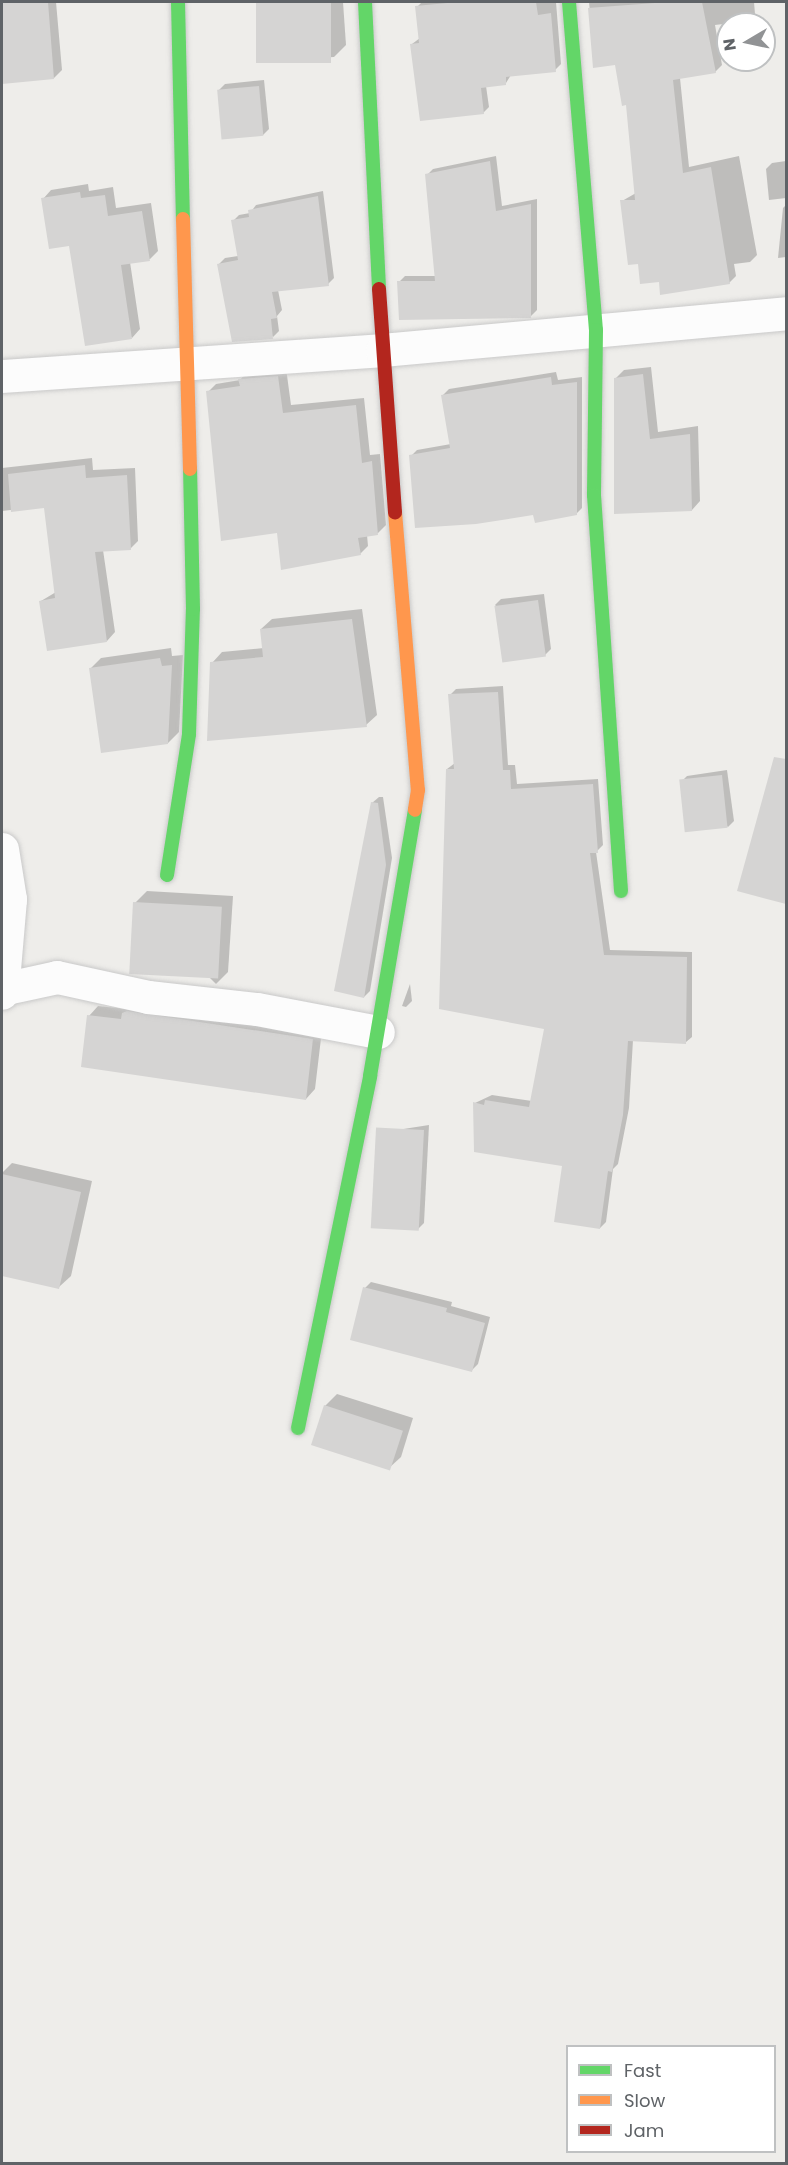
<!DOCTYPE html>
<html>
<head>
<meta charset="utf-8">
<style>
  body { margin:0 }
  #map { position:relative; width:788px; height:2165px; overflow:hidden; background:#eeedea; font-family:Poppins,sans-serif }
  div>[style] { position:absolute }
  .shadow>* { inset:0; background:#0003 }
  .building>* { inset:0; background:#d5d4d3; transform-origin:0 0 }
  .roads { filter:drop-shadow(0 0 2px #c9c9c9) drop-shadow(0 0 2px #c9c9c9) }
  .street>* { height:33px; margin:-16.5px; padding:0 16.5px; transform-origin:16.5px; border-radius:16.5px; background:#fcfcfc }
  .fast>* { height:14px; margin:-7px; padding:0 7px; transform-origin:7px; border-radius:7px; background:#63d668 }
  .slow>* { height:14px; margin:-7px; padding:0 7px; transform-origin:7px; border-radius:7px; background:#ff974d }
  .jam>* { height:14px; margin:-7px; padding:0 7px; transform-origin:7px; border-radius:7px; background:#b3261e }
  span { translate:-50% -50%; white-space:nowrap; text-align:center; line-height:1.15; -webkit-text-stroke:5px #fff; paint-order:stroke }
  .frame { position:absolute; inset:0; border:3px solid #5f6367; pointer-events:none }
  .legend { position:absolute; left:566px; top:2045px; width:210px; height:108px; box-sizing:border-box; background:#fff; border:2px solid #bfc1c2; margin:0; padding:8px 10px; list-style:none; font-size:18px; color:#5f6367 }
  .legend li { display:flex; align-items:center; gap:12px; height:30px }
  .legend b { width:30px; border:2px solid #bfc1c2 }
  .north { position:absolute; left:716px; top:12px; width:60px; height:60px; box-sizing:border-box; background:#fff; border:2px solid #bfc1c2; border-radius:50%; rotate:261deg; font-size:16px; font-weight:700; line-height:24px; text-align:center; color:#5f6367 }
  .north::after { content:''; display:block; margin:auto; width:21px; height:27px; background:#919395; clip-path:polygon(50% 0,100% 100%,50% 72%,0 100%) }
</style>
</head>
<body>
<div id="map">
  <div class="shadow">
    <div style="clip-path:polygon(2px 2px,56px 2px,62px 70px,54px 78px,2px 82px)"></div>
    <div style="clip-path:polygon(257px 2px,343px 2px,346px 45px,334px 57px,261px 61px)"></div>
    <div style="clip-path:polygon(422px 2px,556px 2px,561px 64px,555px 70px,511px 75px,506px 83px,486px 86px,489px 107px,483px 113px,412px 44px,420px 38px,417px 7px)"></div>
    <div style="clip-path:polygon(589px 2px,754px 2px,755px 14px,748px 21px,715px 25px,722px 65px,715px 72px,680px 78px,689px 167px,739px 156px,757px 255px,750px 262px,734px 264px,736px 276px,729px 283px,660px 280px,639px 263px,622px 201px,636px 193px,628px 104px,616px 64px,595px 66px)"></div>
    <div style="clip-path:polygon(264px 80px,269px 129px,263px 135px,219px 90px,225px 84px)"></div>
    <div style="clip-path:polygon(496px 156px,502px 206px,537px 199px,537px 310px,531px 316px,399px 282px,405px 276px,436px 276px,427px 175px,433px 169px)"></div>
    <div style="clip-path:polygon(786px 161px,786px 198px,769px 200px,766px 169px,772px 163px)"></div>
    <div style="clip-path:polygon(88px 184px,89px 191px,113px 187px,116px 208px,151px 203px,158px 251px,150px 259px,130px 262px,140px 329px,132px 338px,43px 199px,51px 190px)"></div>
    <div style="clip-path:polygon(323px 191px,334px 278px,328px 284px,278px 290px,282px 310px,277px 316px,279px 331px,273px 337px,219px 264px,225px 258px,238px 256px,233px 221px,239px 215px,250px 213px,256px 205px)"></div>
    <div style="clip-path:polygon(786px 205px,786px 257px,778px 258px,783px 208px)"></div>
    <div style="clip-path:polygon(651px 367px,658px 432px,698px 426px,700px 501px,692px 510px,616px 512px,616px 378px,624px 370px)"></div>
    <div style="clip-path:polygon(286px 368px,291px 405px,364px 398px,370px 455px,380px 454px,386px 525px,378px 533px,367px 535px,368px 546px,360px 554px,278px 531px,208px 392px,216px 384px,240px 380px,248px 371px)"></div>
    <div style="clip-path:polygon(556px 372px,558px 380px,582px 377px,582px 508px,576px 514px,535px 513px,411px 456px,417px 450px,451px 444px,443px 395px,449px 389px)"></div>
    <div style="clip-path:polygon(92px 458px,93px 470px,135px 468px,138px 541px,130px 549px,103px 550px,115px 632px,107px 641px,41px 601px,56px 592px,45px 506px,2px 511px,2px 468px)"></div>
    <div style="clip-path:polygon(544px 594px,551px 649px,545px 655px,495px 605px,501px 599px)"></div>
    <div style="clip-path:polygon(362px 609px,377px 715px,366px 725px,212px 663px,222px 652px,264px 648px,261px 629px,272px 619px)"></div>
    <div style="clip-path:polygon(171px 648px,172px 656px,183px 655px,179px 732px,168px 743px,90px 669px,101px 658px)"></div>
    <div style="clip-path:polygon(503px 686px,508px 765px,515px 765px,517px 784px,598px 779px,603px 845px,596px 852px,610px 950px,692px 952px,692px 1037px,686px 1042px,633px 1040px,629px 1108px,618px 1164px,613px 1169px,606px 1222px,600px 1228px,563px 1165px,475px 1103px,492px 1095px,532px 1101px,545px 1028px,447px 769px,455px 763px,450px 695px,456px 689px)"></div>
    <div style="clip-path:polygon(727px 770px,734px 821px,728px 827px,681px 782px,687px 776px)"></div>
    <div style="clip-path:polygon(379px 797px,383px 797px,392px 858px,370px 991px,364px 997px,372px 803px)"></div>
    <div style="clip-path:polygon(768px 815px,786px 820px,786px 903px,739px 890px)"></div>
    <div style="clip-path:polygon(147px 891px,233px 896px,228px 972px,216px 984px,135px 903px)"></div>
    <div style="clip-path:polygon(410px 984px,412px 1001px,406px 1007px,402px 1006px)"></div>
    <div style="clip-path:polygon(132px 1004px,322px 1030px,315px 1089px,306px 1099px,89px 1016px,98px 1006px,127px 1009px)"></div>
    <div style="clip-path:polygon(429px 1125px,424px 1223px,418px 1229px,378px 1138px,384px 1132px)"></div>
    <div style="clip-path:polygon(12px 1163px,92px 1181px,71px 1276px,59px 1287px,2px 1274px,2px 1173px)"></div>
    <div style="clip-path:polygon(371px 1282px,452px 1302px,451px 1306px,490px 1317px,478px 1364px,472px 1370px,365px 1288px)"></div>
    <div style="clip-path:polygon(337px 1394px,413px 1418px,401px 1457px,389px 1468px,325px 1406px)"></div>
  </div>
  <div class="building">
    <div style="clip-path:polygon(2px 2px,48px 2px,54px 79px,2px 84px)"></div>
    <div style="left:256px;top:2px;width:75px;height:61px"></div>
    <div style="clip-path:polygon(458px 2px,536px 2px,538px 15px,551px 13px,556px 72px,506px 77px,506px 85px,481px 88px,484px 114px,420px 121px,410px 44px,419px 43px,415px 6px)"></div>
    <div style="clip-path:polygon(668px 2px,702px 2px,716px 73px,673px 80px,683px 173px,711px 167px,730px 284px,660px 295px,659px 282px,640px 284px,638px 264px,628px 265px,620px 200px,635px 200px,626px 105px,622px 106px,615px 65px,593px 68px,588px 8px)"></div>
    <div style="left:259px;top:86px;width:50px;height:42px;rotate:85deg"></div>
    <div style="clip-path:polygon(490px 161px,496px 211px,531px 204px,531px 318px,399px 320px,397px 281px,435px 281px,425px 174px)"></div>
    <div style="clip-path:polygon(80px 192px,81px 198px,105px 195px,108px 216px,142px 211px,150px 261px,121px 265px,132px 339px,85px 346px,69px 246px,49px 249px,41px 198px)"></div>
    <div style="clip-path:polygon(318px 196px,329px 286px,272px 292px,277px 318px,271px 319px,273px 339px,232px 342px,217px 264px,238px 260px,231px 220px,249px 217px,248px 210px)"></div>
    <div style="clip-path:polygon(643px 374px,650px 439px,690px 434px,692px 511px,614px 514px,614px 378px)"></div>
    <div style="clip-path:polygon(278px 376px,283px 413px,356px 405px,362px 463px,372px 461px,378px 535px,358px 538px,361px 555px,281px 570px,277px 533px,221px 541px,206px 391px,240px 386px,238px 379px)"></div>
    <div style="clip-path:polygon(551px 377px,552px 385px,577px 382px,577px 515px,535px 523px,533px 515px,476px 524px,415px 528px,409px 455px,450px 448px,441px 395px)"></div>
    <div style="clip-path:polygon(85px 465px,86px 478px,127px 475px,131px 550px,95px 552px,107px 642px,47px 651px,39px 601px,55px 598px,44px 508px,11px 512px,8px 474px)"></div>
    <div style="left:538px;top:600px;width:57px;height:44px;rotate:82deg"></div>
    <div style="clip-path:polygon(352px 619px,367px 727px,207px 741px,210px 662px,263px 657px,260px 629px)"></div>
    <div style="clip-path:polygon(160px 658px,162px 666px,172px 665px,168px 744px,101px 753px,89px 668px)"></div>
    <div style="clip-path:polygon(498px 692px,503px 770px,510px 770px,511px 789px,593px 784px,598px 853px,590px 853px,604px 955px,687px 957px,686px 1044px,628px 1041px,623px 1115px,612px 1172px,608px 1171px,600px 1229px,554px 1222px,562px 1166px,474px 1152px,473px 1102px,484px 1105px,485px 1100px,529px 1107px,544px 1029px,439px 1009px,446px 769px,454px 769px,448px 694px)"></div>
    <div style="clip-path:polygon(774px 757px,786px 759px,786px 904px,737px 891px)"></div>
    <div style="left:722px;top:775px;width:53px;height:43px;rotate:84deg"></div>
    <div style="clip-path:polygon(371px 802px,378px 803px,386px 865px,364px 998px,334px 991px)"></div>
    <div style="left:133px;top:902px;width:89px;height:72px;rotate:3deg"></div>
    <div style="clip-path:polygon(127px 1011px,313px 1039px,306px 1100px,81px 1067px,87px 1015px,121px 1019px,122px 1013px)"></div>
    <div style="left:424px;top:1130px;width:101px;height:48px;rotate:93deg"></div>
    <div style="clip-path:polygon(2px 1174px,81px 1192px,59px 1289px,2px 1276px)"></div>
    <div style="clip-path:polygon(363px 1287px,447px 1308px,446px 1312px,485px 1323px,472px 1372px,350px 1340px)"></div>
    <div style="left:324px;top:1405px;width:83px;height:42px;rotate:18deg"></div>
  </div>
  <div class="roads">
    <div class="street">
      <div style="left:2px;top:376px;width:381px;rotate:-3.9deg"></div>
      <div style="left:382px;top:350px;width:406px;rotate:-5.2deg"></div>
      <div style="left:2px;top:849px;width:51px;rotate:80.9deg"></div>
      <div style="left:10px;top:899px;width:94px;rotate:94.9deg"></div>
      <div style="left:2px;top:989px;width:56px;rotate:-12.3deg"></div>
      <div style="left:57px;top:977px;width:93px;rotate:12.4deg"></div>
      <div style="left:148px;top:997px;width:110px;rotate:6.3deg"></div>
      <div style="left:257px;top:1009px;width:123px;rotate:10.8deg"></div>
    </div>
    <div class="fast">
      <div style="left:178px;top:2px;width:217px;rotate:88.7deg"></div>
      <div style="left:365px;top:2px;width:287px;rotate:87.2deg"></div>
      <div style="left:569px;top:2px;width:329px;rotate:85.3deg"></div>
      <div style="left:596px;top:330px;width:165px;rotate:90.7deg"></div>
      <div style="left:594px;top:495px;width:397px;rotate:86.1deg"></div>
      <div style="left:167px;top:875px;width:143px;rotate:-81.1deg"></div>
      <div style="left:189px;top:734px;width:125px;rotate:-88.2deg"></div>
      <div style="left:193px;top:609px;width:140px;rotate:-91.2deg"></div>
      <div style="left:298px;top:1428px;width:359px;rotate:-78.4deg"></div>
      <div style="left:370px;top:1076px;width:270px;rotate:-80.4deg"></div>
    </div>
    <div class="slow">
      <div style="left:183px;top:219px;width:250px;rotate:88.4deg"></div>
      <div style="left:395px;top:512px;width:279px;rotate:85.3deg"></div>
      <div style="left:418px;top:790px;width:20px;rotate:99deg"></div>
    </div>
    <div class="jam">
      <div style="left:379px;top:289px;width:224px;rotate:85.9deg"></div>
    </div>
  </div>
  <div class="frame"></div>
  <ul class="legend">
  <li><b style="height:8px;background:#63d668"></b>Fast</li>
  <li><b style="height:8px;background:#ff974d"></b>Slow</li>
  <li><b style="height:8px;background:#b3261e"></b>Jam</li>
  </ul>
  <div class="north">N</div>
</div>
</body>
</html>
